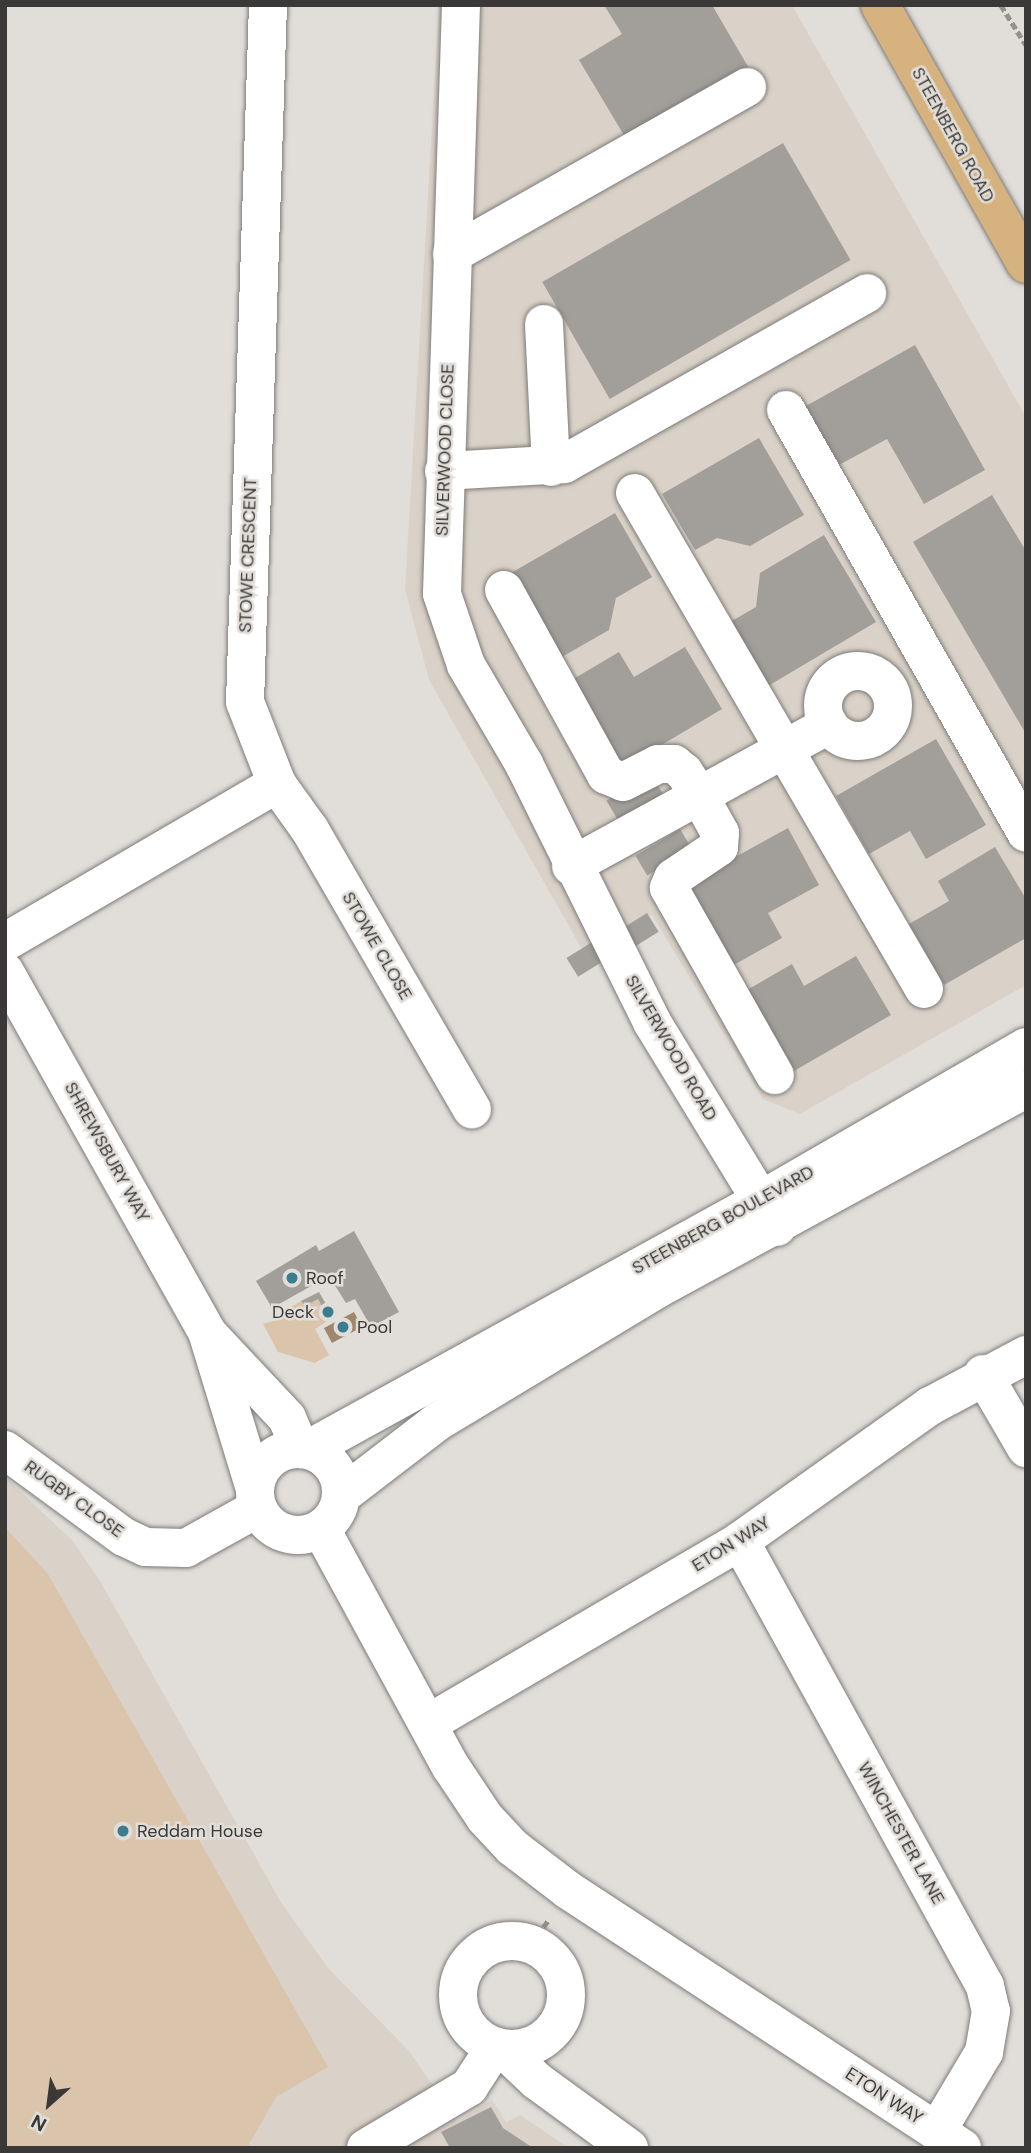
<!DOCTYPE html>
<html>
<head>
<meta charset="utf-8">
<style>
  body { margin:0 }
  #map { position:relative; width:1031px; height:2153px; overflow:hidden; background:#e1deda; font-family:"DM Sans",sans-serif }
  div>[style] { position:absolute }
  .built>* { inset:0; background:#dad2c8 }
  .green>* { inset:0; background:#dac4ac }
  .water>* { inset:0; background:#a0876b; transform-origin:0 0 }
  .building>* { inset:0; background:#a29f9b; transform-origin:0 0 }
  .path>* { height:4.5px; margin-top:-2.25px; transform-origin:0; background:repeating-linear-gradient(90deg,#94918e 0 7px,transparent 0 10.5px) }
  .roads { filter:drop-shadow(0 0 2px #7e7b78) drop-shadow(0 0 2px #7e7b78) }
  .minor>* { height:38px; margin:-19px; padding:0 19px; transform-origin:19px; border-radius:19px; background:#fff }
  .minor>.ring { margin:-19px; padding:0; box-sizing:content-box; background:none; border:38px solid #fff; border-radius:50% }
  .major>* { height:38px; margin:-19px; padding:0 19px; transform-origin:19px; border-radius:19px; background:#d6b27f }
  .dots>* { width:19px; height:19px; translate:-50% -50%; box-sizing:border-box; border:4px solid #e1deda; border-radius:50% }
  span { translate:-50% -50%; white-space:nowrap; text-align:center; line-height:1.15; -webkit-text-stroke:5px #e1deda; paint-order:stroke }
  .street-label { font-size:18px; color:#3b3938 }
  .poi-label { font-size:18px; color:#3b3938 }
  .left { translate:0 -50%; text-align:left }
  .right { translate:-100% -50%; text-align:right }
  .frame { position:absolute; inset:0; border:7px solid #3b3938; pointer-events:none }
  .north { position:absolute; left:14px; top:2069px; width:70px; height:70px; -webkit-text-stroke:5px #e1deda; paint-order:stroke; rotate:208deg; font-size:19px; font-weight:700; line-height:28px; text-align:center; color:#3b3938 }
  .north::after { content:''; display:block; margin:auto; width:24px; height:32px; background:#3b3938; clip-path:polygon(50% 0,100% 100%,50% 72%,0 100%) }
</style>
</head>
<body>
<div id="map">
  <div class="built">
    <div style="clip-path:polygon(439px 5px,792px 5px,1026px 417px,1026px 985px,800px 1114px,763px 1099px,652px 915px,586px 956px,429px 680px,405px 589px)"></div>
    <div style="clip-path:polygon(5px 1477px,73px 1541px,100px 1581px,282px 1904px,329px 1969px,409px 2051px,457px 2121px,492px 2100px,506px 2122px,520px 2115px,569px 2148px,5px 2148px)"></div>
  </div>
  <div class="green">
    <div style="clip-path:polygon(318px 1299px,329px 1320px,315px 1329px,329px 1355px,315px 1363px,278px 1352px,263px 1324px,280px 1319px,278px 1315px,301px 1301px)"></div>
    <div style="clip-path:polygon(5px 1527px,48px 1574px,328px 2067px,276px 2097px,247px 2148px,5px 2148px)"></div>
  </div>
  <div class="water">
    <div style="left:354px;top:1312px;width:17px;height:34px;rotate:62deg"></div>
  </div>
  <div class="building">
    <div style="clip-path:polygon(604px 5px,712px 5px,750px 70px,628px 142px,579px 60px,622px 34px)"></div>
    <div style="left:783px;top:143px;width:135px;height:278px;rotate:60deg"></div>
    <div style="clip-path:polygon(915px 345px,985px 470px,924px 504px,887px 439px,839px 465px,806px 406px)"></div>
    <div style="clip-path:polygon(759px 438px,804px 515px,750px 546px,717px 538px,695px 550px,662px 494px)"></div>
    <div style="clip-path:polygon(992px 495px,1026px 551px,1026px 734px,913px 542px)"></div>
    <div style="clip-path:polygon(615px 513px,652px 577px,616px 598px,609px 630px,560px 658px,511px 573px)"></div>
    <div style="clip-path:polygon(824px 535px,876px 622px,768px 686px,730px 622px,756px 607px,760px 573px)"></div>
    <div style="clip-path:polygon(685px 647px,722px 709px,623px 768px,570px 681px,619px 652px,634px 677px)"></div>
    <div style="clip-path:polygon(936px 739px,986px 825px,926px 859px,910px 831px,869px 854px,836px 796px)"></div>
    <div style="left:651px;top:774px;width:23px;height:52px;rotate:59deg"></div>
    <div style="clip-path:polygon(788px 828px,819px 885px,768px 913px,782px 938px,732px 966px,686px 884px)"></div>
    <div style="left:680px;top:829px;width:23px;height:52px;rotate:59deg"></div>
    <div style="clip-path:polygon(995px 847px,1026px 899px,1026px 938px,944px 985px,909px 924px,949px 901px,938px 881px)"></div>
    <div style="left:647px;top:913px;width:22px;height:36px;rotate:58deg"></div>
    <div style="left:597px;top:939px;width:22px;height:36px;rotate:58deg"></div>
    <div style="clip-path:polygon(856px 956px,891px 1015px,794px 1071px,747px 990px,792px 964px,804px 986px)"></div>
    <div style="clip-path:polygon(354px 1231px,399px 1312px,371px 1327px,355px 1299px,346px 1303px,329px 1276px,272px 1308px,256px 1281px,316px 1245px,319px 1251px)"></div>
    <div style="clip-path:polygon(319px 1292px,334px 1318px,329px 1320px,318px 1299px,305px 1306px,301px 1301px)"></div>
    <div style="clip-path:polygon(491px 2107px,503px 2128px,533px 2148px,450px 2148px,441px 2132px)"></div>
  </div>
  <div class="path">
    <div style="left:1001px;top:5px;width:47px;rotate:58deg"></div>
    <div style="left:531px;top:1944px;width:31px;rotate:-54deg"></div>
  </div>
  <div class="roads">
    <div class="minor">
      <div style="left:268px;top:5px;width:697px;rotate:91.89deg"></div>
      <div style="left:245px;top:702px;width:88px;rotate:68.7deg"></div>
      <div style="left:277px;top:784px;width:57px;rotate:54.3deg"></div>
      <div style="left:310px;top:830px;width:323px;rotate:59.9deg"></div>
      <div style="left:461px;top:5px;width:589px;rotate:91.85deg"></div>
      <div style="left:442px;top:594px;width:75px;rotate:71.3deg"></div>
      <div style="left:466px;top:665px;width:115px;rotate:59.6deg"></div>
      <div style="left:524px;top:764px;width:288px;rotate:63.6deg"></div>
      <div style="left:652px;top:1022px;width:240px;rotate:58.6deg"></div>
      <div style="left:452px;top:254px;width:339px;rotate:-29.5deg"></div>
      <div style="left:544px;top:324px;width:143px;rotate:87.2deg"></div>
      <div style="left:786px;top:410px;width:486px;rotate:60.4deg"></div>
      <div style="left:444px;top:471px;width:120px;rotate:-3.3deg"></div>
      <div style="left:564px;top:464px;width:348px;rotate:-29.4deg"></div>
      <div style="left:635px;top:493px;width:574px;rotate:59.77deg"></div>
      <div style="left:504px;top:590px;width:211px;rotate:61.1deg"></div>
      <div style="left:606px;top:775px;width:18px;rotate:22deg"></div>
      <div style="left:623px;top:782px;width:39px;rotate:-27deg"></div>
      <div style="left:658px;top:764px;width:16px"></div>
      <div style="left:674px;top:764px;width:13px;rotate:39deg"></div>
      <div style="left:684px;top:772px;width:30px;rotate:57deg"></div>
      <div style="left:700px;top:797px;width:41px;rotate:60.9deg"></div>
      <div style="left:720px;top:833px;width:14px;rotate:94deg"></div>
      <div style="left:719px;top:847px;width:55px;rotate:146deg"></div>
      <div style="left:673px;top:878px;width:11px;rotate:112deg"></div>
      <div style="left:669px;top:888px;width:215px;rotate:60.5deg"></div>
      <div class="ring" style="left:823px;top:671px;width:32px;height:32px"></div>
      <div style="left:571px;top:866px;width:294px;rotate:-28.7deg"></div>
      <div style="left:5px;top:942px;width:315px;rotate:-30.2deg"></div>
      <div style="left:5px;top:972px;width:413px;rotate:60.7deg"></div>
      <div style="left:207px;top:1332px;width:164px;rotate:73deg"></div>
      <div style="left:211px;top:1337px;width:111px;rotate:46.8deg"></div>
      <div style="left:287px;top:1418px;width:34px;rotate:67deg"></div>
      <div style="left:983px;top:1374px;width:86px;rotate:59.8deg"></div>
      <div class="ring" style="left:255px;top:1449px;width:48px;height:48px"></div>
      <div style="left:309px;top:1449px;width:516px;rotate:-28.85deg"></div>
      <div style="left:761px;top:1200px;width:306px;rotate:-30deg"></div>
      <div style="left:5px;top:1450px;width:147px;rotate:36.2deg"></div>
      <div style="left:124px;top:1537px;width:23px;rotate:25deg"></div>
      <div style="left:145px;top:1547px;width:41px;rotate:1.4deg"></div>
      <div style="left:186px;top:1548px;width:82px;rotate:-29.1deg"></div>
      <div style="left:342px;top:1495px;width:120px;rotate:-37.5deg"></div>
      <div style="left:437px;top:1422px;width:259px;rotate:-31.1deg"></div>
      <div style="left:659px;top:1288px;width:417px;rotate:-28.5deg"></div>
      <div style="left:321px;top:1529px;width:271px;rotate:61.4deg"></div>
      <div style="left:451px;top:1767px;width:61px;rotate:56.3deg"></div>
      <div style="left:485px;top:1818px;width:40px;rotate:47deg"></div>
      <div style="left:512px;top:1847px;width:71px;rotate:37.5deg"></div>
      <div style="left:568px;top:1890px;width:471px;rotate:33.2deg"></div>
      <div style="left:740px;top:1541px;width:508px;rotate:61.16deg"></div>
      <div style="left:985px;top:1986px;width:26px;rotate:77deg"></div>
      <div style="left:991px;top:2011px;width:42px;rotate:99.7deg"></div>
      <div style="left:984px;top:2052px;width:92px;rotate:120.7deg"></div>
      <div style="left:429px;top:1723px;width:360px;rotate:-30.3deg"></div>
      <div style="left:740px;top:1541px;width:233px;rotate:-35.4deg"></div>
      <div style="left:930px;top:1406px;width:109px;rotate:-28deg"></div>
      <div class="ring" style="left:458px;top:1941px;width:70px;height:70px"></div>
      <div style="left:503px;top:2049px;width:47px;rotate:43.3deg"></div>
      <div style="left:537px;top:2081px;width:114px;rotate:36.1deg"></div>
      <div style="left:366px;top:2148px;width:120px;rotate:-30.6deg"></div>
      <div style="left:469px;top:2087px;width:48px;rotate:-57deg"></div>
    </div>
    <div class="major">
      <div style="left:880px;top:5px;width:297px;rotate:60.6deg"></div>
    </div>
  </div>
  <div class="dots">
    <div style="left:292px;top:1278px;background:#3b7c8f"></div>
    <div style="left:328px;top:1312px;background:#3b7c8f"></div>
    <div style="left:343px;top:1327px;background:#3b7c8f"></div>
    <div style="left:123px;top:1831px;background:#3b7c8f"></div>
  </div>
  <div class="street-label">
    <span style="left:953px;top:135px;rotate:61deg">STEENBERG ROAD</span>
    <span style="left:445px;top:450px;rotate:-88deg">SILVERWOOD CLOSE</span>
    <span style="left:248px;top:555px;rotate:-88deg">STOWE CRESCENT</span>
    <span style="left:377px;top:946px;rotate:60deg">STOWE CLOSE</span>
    <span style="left:671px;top:1048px;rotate:60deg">SILVERWOOD ROAD</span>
    <span style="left:107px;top:1152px;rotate:61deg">SHREWSBURY WAY</span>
    <span style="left:723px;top:1220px;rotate:-29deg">STEENBERG BOULEVARD</span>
    <span style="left:74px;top:1499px;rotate:36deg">RUGBY CLOSE</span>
    <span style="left:731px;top:1544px;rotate:-32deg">ETON WAY</span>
    <span style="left:901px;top:1833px;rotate:61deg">WINCHESTER LANE</span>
    <span style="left:884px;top:2096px;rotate:33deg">ETON WAY</span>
  </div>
  <div class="poi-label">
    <span class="left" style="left:306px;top:1278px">Roof</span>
    <span class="right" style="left:314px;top:1312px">Deck</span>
    <span class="left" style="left:357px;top:1327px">Pool</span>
    <span class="left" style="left:137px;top:1831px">Reddam House</span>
  </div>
  <div class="frame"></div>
  <div class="north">N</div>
</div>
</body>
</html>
